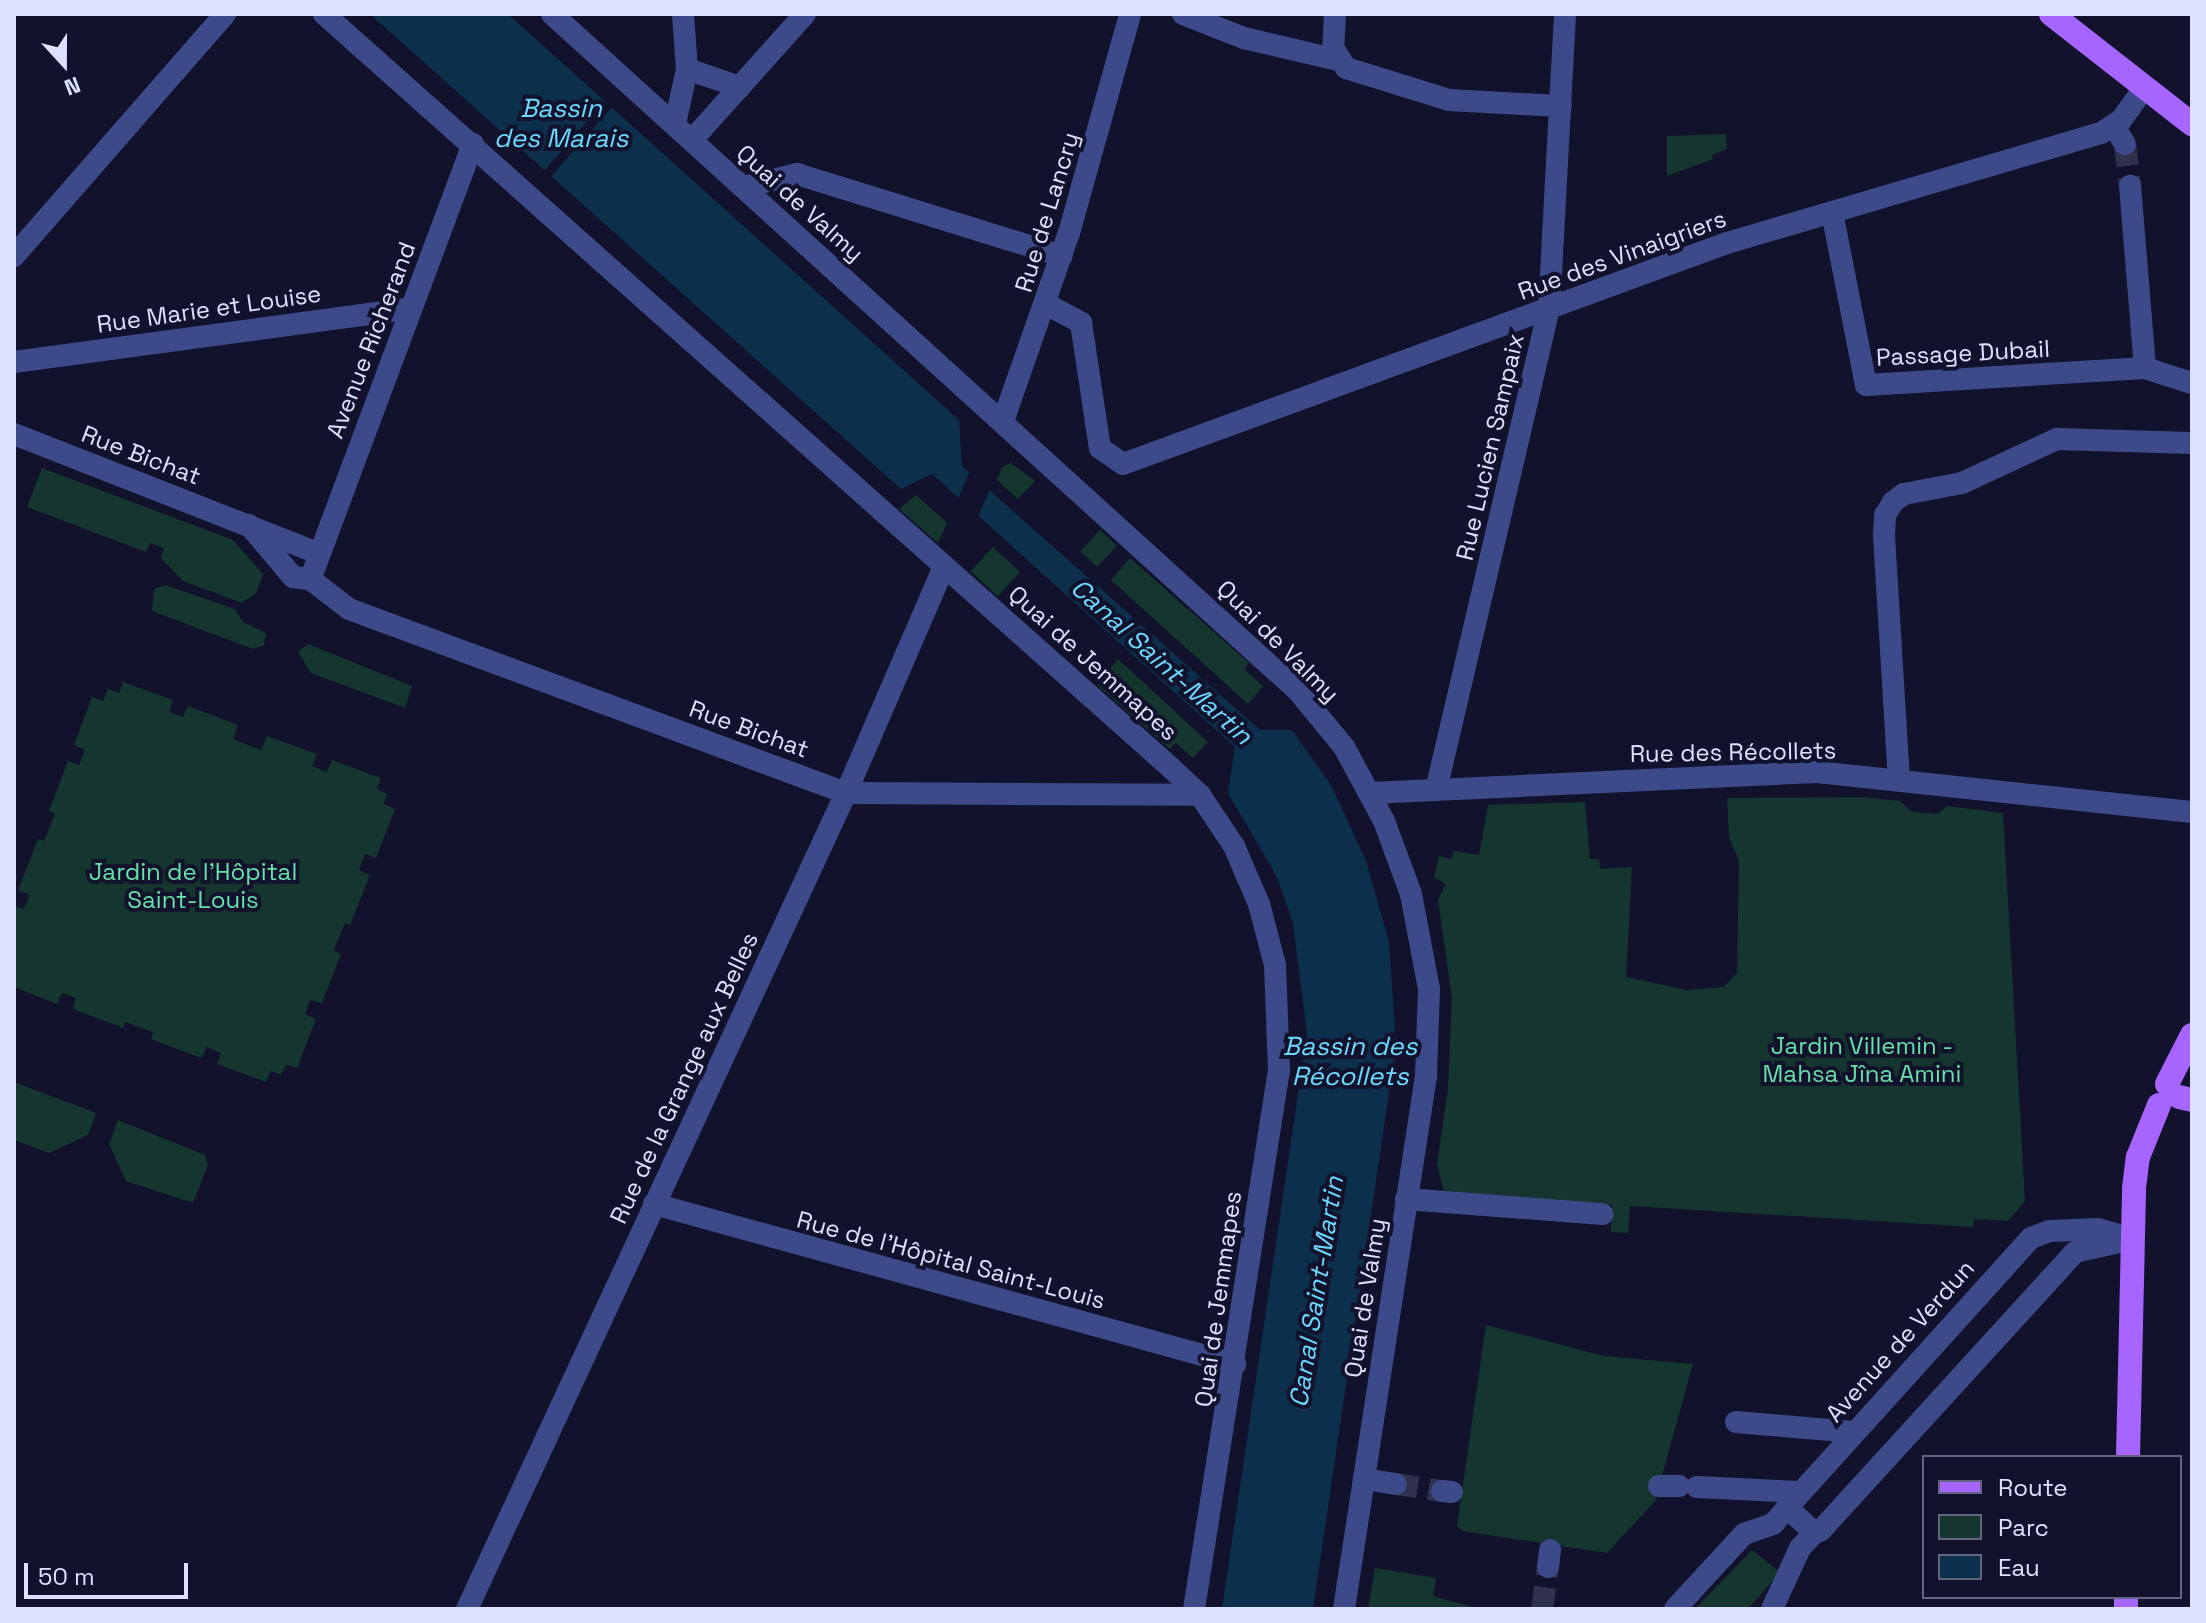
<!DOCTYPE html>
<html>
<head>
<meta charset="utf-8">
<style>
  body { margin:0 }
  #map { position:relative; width:2206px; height:1623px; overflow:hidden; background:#12122c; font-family:"Space Grotesk",sans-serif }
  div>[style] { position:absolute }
  .green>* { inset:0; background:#15362e; transform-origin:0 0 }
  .water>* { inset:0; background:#0c2f4b }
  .pier>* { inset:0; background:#12122c; transform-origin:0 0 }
  .minor-tunnel>* { height:22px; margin-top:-11px; transform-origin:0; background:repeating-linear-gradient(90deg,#30314c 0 22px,transparent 0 33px) }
  .minor>* { height:22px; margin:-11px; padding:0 11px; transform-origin:11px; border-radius:11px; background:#3d4a8a }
  .major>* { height:24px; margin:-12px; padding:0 12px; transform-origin:12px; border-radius:12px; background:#a565fe }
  span { translate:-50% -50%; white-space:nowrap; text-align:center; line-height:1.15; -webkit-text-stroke:8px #12122c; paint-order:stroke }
  .street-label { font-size:24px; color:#dde0ff }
  .park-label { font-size:24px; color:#67e0a9 }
  .water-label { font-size:26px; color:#6cd8fe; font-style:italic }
  .frame { position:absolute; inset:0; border:16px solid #dde0ff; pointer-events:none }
  .legend { position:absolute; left:1922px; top:1455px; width:260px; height:144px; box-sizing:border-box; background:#12122c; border:2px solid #636480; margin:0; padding:10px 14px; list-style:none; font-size:24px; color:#dde0ff }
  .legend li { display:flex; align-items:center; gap:16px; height:40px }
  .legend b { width:40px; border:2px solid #636480 }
  .north { position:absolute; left:24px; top:24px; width:80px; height:80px; -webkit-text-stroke:6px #12122c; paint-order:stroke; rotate:159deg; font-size:22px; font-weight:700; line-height:32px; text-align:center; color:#dde0ff }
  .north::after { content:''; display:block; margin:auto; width:28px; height:36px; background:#dde0ff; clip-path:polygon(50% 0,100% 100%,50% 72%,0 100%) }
  .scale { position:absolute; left:24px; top:1563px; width:164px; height:36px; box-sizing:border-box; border:4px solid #dde0ff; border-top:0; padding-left:10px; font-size:24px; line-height:28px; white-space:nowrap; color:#dde0ff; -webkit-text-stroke:6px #12122c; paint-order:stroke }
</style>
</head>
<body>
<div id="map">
  <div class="green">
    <div style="clip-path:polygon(1726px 134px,1727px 149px,1712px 155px,1713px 159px,1667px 176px,1667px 136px)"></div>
    <div style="clip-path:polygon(1011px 463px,1035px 481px,1018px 499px,997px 480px,1002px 467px)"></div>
    <div style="clip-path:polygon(42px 468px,233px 540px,263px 574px,256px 593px,242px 603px,183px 581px,161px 558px,164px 548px,150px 543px,146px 552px,27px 507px)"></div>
    <div style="clip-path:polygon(916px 495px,947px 523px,938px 543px,899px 509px)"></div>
    <div style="left:1100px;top:530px;width:23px;height:29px;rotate:43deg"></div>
    <div style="left:993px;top:547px;width:37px;height:33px;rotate:43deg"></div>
    <div style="clip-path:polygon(1130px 558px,1249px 663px,1244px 669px,1263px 686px,1248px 704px,1111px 580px)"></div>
    <div style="clip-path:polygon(165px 585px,235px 609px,243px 622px,266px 633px,264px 645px,253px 649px,152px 611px,154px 589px)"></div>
    <div style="clip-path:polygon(308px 644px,412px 686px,405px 708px,311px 673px,298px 652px)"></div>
    <div style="clip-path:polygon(1118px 659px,1208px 742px,1193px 758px,1176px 743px,1170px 749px,1097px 685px)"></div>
    <div style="clip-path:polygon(123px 682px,173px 700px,169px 712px,183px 717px,188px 706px,238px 725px,233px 739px,261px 750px,267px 736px,317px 754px,312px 766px,327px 772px,332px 760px,381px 778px,377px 789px,387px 794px,384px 804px,395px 809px,376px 858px,365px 854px,359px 870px,370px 875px,350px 925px,345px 923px,339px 937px,334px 951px,341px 954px,322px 1003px,310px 1000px,305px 1014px,316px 1019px,297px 1068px,286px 1065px,281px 1075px,271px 1071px,266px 1082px,217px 1064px,221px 1053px,207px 1047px,201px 1058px,151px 1039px,153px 1032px,125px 1022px,123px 1028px,73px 1009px,76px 998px,62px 993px,57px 1004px,14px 987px,14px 906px,24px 909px,30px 895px,18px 890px,38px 839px,44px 841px,55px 814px,49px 811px,68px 761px,79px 765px,85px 750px,74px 745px,92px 697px,103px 701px,108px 689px,119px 693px)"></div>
    <div style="clip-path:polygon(1864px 797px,1900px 801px,1912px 812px,1938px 814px,1947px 806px,2003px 813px,2025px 1201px,2008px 1221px,1974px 1219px,1973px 1227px,1630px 1206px,1628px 1233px,1611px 1232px,1612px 1205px,1445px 1195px,1437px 1165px,1448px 1088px,1452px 998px,1438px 899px,1446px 884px,1434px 877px,1439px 856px,1452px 859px,1454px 851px,1479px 855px,1488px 805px,1585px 802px,1590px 859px,1599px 859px,1600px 869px,1632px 867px,1626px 977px,1687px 990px,1724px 987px,1737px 973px,1739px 861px,1729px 837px,1727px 798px)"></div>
    <div style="clip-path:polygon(14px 1082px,96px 1113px,88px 1135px,49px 1153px,14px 1140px)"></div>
    <div style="clip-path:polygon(118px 1120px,205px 1155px,208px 1165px,193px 1203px,126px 1181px,109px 1144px)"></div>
    <div style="clip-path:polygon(1486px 1325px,1604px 1356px,1693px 1364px,1655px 1501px,1607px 1553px,1463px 1531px,1457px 1526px)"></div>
    <div style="clip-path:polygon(1752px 1550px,1780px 1572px,1748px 1609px,1695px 1609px)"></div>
    <div style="clip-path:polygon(1375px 1568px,1436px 1578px,1433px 1596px,1480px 1609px,1368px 1609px)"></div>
  </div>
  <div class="water">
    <div style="clip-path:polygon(370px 14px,508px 14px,959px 420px,962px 466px,1260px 730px,1292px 730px,1331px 785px,1366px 861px,1389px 942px,1396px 1045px,1313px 1609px,1222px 1609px,1307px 1033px,1293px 923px,1276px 875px,1228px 793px,1235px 747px,932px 474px,901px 489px)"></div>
  </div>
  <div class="pier">
    <div style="left:605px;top:101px;width:9px;height:96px;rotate:41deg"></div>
    <div style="clip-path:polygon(971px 468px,991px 487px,977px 519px,957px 501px)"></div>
  </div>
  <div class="minor-tunnel">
    <div style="left:2125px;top:144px;width:42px;rotate:83.2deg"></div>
    <div style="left:1396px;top:1484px;width:47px;rotate:8.7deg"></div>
    <div style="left:1542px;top:1609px;width:42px;rotate:-81.9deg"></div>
  </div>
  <div class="minor">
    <div style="left:324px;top:14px;width:1133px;rotate:41.67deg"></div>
    <div style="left:1170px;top:767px;width:41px;rotate:43deg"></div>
    <div style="left:1200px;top:795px;width:61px;rotate:56.3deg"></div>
    <div style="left:1234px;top:846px;width:63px;rotate:66.7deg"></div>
    <div style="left:1259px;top:904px;width:63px;rotate:75.3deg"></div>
    <div style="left:1275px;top:965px;width:105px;rotate:87.8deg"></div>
    <div style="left:1279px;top:1070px;width:546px;rotate:98.96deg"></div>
    <div style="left:552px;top:14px;width:1007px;rotate:42.22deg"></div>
    <div style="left:1298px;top:691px;width:72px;rotate:50.6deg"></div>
    <div style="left:1344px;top:747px;width:84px;rotate:61.6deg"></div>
    <div style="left:1384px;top:821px;width:78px;rotate:69.7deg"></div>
    <div style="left:1411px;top:894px;width:97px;rotate:79.3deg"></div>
    <div style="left:1429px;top:989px;width:87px;rotate:92deg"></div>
    <div style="left:1426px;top:1076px;width:539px;rotate:98.75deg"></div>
    <div style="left:1183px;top:14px;width:66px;rotate:21.5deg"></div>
    <div style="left:1244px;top:38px;width:97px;rotate:13.2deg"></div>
    <div style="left:1335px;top:14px;width:34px;rotate:93deg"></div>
    <div style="left:1333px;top:48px;width:24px;rotate:57deg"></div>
    <div style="left:1346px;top:68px;width:108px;rotate:17.3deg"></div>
    <div style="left:1449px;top:100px;width:112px;rotate:3.1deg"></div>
    <div style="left:687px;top:69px;width:56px;rotate:18.8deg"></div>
    <div style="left:675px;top:124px;width:56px;rotate:-77.7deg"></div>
    <div style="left:687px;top:69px;width:55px;rotate:-94.2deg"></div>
    <div style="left:2114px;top:126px;width:21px;rotate:59deg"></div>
    <div style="left:692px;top:140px;width:169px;rotate:-48.1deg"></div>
    <div style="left:473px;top:144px;width:465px;rotate:110.5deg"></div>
    <div style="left:310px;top:579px;width:49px;rotate:37.6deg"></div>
    <div style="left:349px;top:609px;width:530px;rotate:20.32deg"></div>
    <div style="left:846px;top:793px;width:354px;rotate:0.3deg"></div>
    <div style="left:744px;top:187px;width:55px;rotate:-13.8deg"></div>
    <div style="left:797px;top:174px;width:277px;rotate:17.2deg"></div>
    <div style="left:1832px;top:212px;width:176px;rotate:78.9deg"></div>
    <div style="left:1866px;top:385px;width:280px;rotate:-3.5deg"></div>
    <div style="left:2145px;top:368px;width:183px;rotate:-94.7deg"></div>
    <div style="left:14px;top:256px;width:321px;rotate:-48.9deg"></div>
    <div style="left:1046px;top:304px;width:40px;rotate:28deg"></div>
    <div style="left:1081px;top:323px;width:126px;rotate:81.4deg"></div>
    <div style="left:1100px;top:448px;width:28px;rotate:35deg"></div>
    <div style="left:1123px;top:464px;width:643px;rotate:-20.1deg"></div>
    <div style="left:1727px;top:243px;width:390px;rotate:-16.4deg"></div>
    <div style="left:2101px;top:133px;width:24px;rotate:-33deg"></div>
    <div style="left:2121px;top:120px;width:39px;rotate:-54deg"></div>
    <div style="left:14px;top:362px;width:401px;rotate:-7.7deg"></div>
    <div style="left:2145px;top:368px;width:49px;rotate:17.7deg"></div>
    <div style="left:1003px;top:421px;width:199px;rotate:-70.7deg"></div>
    <div style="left:1069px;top:233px;width:227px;rotate:-74.4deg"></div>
    <div style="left:14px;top:434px;width:326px;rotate:21.4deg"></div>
    <div style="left:249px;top:525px;width:68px;rotate:49.8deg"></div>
    <div style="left:293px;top:577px;width:17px;rotate:7deg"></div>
    <div style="left:1899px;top:781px;width:246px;rotate:-93.5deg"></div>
    <div style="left:1884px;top:535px;width:20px;rotate:-87deg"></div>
    <div style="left:1885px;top:515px;width:15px;rotate:-58deg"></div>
    <div style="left:1893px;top:502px;width:14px;rotate:-36deg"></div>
    <div style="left:1904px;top:494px;width:59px;rotate:-10.7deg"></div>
    <div style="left:1962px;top:483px;width:105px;rotate:-24.9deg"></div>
    <div style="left:2057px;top:439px;width:135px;rotate:1.7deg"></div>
    <div style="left:1436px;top:790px;width:493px;rotate:-76.8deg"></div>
    <div style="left:1549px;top:310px;width:296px;rotate:-86.9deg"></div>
    <div style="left:1370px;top:793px;width:447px;rotate:-2.7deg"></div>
    <div style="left:1817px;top:772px;width:377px;rotate:6.1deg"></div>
    <div style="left:1406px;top:1199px;width:197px;rotate:4.4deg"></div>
    <div style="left:654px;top:1204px;width:603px;rotate:15.4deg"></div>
    <div style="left:2098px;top:1229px;width:36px;rotate:16deg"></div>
    <div style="left:2133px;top:1239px;width:59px;rotate:167.4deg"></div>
    <div style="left:2075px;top:1252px;width:377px;rotate:132.4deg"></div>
    <div style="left:1821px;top:1530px;width:7px;rotate:153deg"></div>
    <div style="left:1815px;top:1533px;width:38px;rotate:-138deg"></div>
    <div style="left:1787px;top:1508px;width:364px;rotate:-47.9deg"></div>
    <div style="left:2031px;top:1238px;width:19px;rotate:-21deg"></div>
    <div style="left:2049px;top:1231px;width:49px;rotate:-2.3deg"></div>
    <div style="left:1736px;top:1422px;width:116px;rotate:4.9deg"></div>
    <div style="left:1364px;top:1479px;width:32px;rotate:9deg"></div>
    <div style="left:1659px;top:1486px;width:20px"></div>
    <div style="left:1697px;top:1487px;width:101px;rotate:2.8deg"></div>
    <div style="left:1442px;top:1491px;width:10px;rotate:6deg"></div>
    <div style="left:1548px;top:1567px;width:17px;rotate:-83deg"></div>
    <div style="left:467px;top:1609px;width:900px;rotate:-65.09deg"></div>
    <div style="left:846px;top:793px;width:247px;rotate:-66.6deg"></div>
    <div style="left:1675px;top:1609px;width:102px;rotate:-47.4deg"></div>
    <div style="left:1744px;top:1534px;width:31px;rotate:-19deg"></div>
    <div style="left:1773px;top:1524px;width:21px;rotate:-49deg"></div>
    <div style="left:1772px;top:1609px;width:67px;rotate:-65.3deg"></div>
    <div style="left:1800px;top:1548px;width:22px;rotate:-47deg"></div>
  </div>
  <div class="major">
    <div style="left:2051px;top:14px;width:179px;rotate:38deg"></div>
    <div style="left:2167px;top:1084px;width:55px;rotate:-63deg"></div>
    <div style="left:2179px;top:1097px;width:13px;rotate:13deg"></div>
    <div style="left:2128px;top:1457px;width:269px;rotate:-88.7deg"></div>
    <div style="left:2134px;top:1188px;width:31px;rotate:-83deg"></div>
    <div style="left:2138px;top:1157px;width:56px;rotate:-68deg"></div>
    <div style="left:2126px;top:1597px;width:12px;rotate:90deg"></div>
  </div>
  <div class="street-label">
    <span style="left:800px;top:203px;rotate:42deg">Quai de Valmy</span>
    <span style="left:1047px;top:212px;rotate:-73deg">Rue de Lancry</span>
    <span style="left:1622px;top:255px;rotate:-20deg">Rue des Vinaigriers</span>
    <span style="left:209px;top:309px;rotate:-8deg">Rue Marie et Louise</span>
    <span style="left:371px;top:340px;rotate:-69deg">Avenue Richerand</span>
    <span style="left:1963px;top:353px;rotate:-3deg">Passage Dubail</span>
    <span style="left:1490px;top:447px;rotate:-77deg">Rue Lucien Sampaix</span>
    <span style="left:141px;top:455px;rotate:21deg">Rue Bichat</span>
    <span style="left:1278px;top:641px;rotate:45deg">Quai de Valmy</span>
    <span style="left:1093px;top:663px;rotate:42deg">Quai de Jemmapes</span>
    <span style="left:749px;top:729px;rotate:20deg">Rue Bichat</span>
    <span style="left:1733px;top:752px;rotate:-1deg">Rue des Récollets</span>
    <span style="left:684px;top:1078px;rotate:-65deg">Rue de la Grange aux Belles</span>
    <span style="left:951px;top:1260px;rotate:15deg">Rue de l'Hôpital Saint-Louis</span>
    <span style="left:1365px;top:1298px;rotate:-81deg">Quai de Valmy</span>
    <span style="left:1218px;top:1299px;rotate:-82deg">Quai de Jemmapes</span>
    <span style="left:1900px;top:1341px;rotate:-48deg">Avenue de Verdun</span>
  </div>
  <div class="park-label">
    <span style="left:193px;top:886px">Jardin de l'Hôpital<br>Saint-Louis</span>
    <span style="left:1862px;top:1060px">Jardin Villemin -<br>Mahsa Jîna Amini</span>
  </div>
  <div class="water-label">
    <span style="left:561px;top:124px">Bassin<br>des Marais</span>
    <span style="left:1161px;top:662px;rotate:42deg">Canal Saint-Martin</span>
    <span style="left:1350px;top:1062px">Bassin des<br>Récollets</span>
    <span style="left:1317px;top:1292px;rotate:-81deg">Canal Saint-Martin</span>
  </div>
  <div class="frame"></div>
  <ul class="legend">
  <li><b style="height:10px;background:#a565fe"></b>Route</li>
  <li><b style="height:22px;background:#15362e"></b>Parc</li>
  <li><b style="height:22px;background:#0c2f4b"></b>Eau</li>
  </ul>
  <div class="north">N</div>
  <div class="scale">50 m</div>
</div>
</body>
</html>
